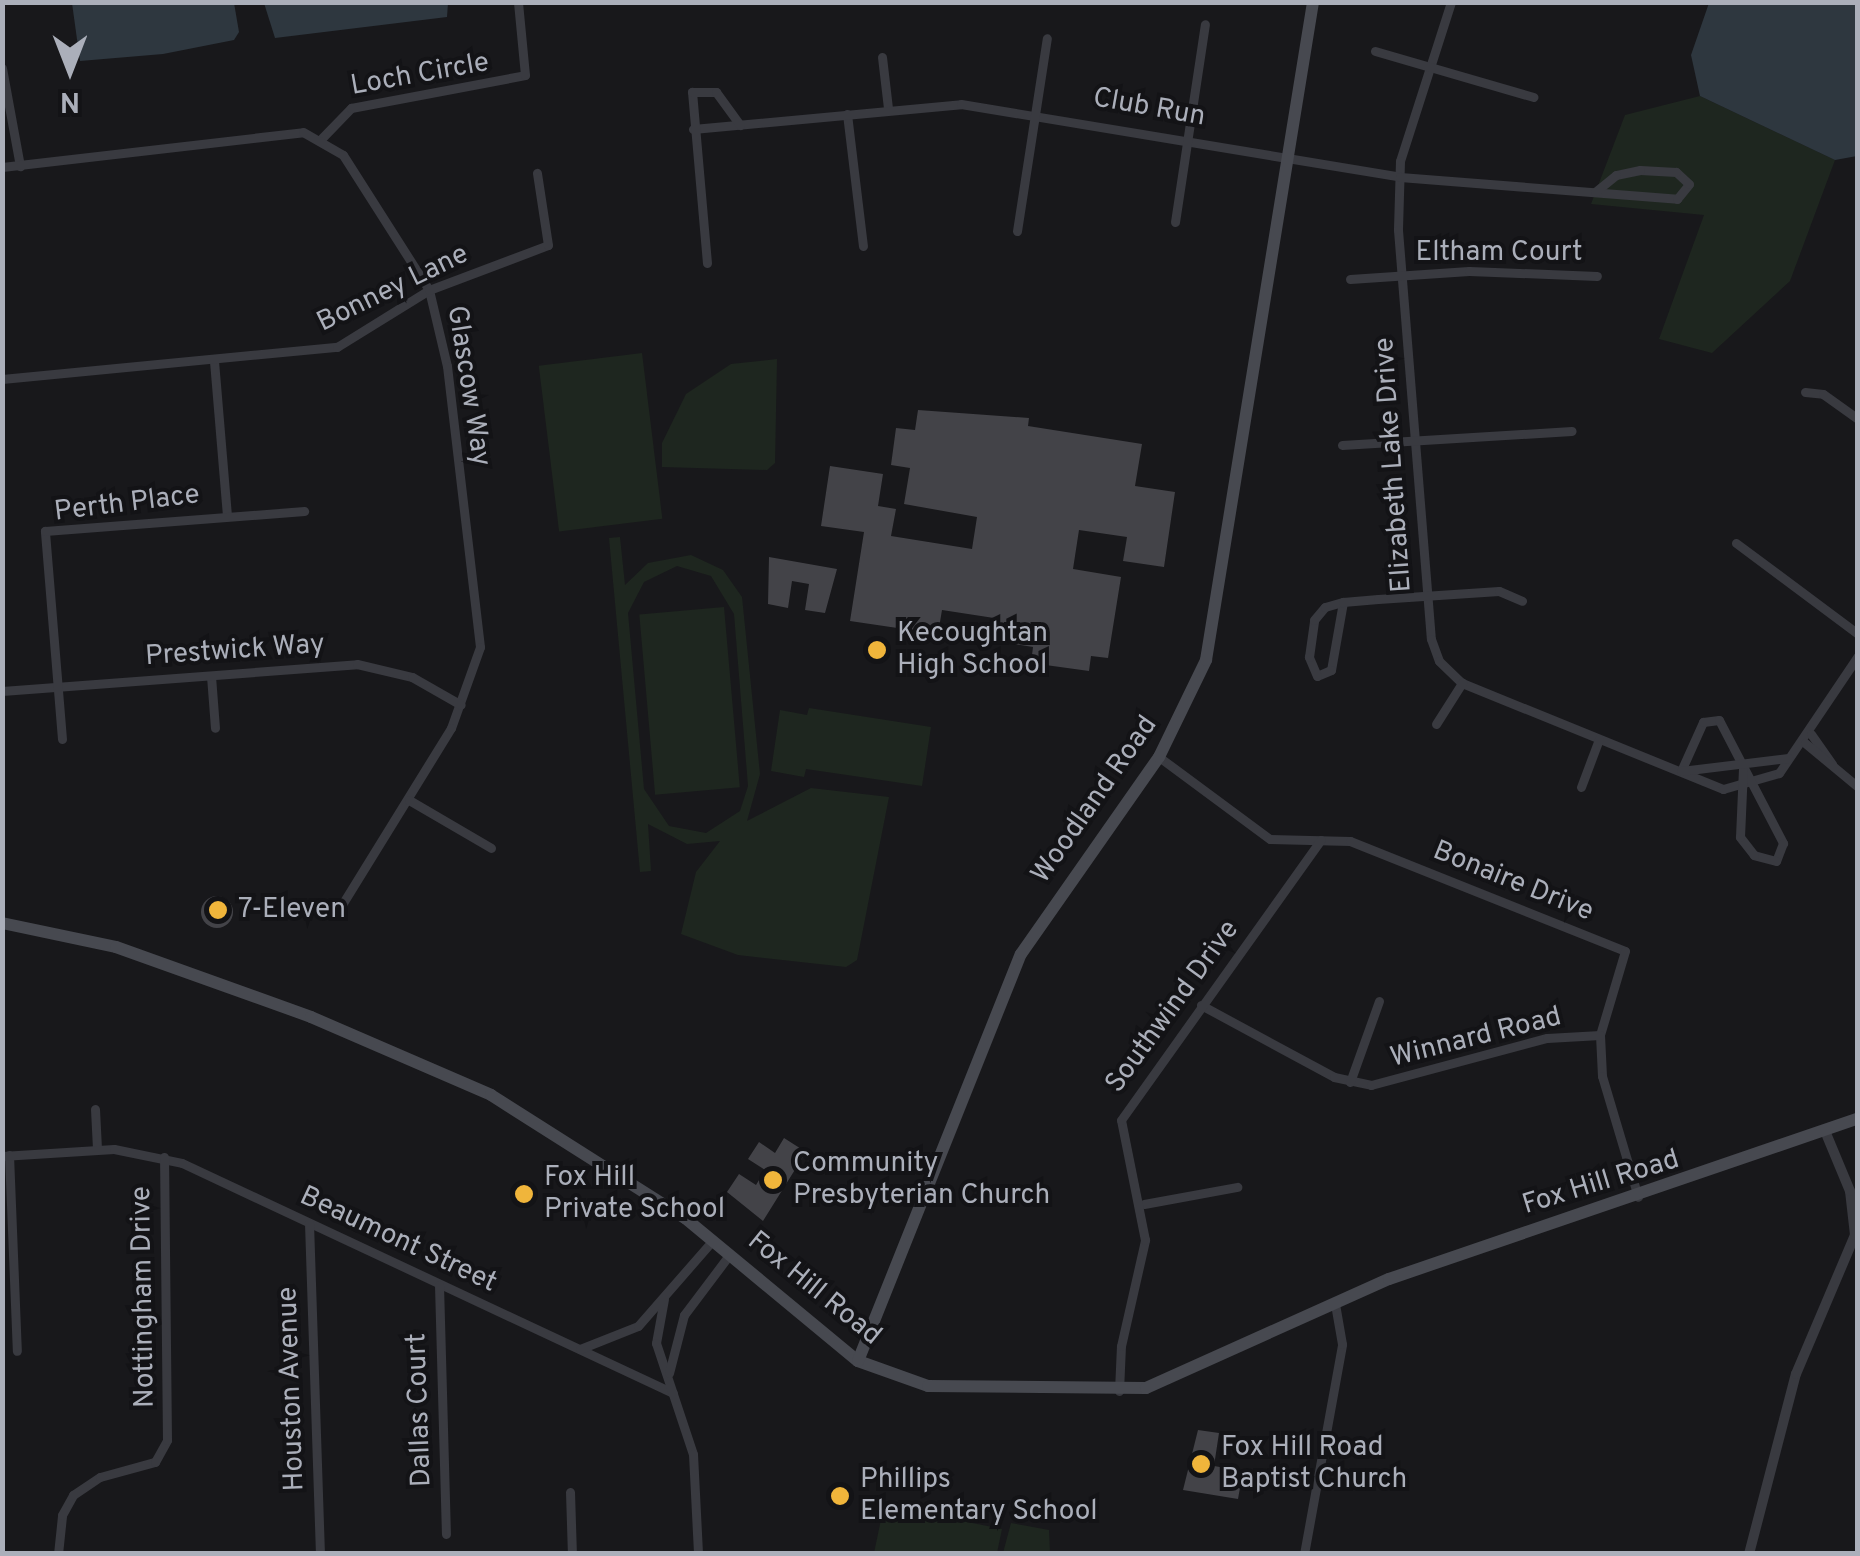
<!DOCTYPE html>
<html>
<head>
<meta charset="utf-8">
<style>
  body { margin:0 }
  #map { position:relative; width:1860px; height:1556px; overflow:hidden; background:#18181b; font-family:Overpass,sans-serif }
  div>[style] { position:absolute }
  .green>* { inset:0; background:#1e261f; transform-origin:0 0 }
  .water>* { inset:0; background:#2e373f }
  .building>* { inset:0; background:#434348 }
  .round { border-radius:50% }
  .minor>* { height:9px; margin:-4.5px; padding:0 4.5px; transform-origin:4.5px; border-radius:4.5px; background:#393a40 }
  .tertiary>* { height:10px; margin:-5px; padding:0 5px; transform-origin:5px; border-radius:5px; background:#393a40 }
  .secondary>* { height:12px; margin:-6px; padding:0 6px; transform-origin:6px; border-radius:6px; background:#474950 }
  .dots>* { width:28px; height:28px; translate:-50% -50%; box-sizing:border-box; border:5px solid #131316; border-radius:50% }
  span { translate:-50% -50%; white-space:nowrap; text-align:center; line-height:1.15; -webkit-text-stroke:8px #131316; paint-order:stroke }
  .street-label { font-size:28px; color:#abafba }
  .poi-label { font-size:28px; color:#abafba }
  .left { translate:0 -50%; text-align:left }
  .frame { position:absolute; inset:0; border:5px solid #abafba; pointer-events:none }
  .north { position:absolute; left:20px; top:20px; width:100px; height:100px; -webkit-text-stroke:8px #131316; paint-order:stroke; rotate:180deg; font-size:28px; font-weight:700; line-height:40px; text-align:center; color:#abafba }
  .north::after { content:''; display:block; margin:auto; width:35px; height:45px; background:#abafba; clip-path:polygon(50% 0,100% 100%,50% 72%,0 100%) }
</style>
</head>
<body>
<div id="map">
  <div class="green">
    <div style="clip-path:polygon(1700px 96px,1835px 160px,1790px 281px,1712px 353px,1659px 339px,1704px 215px,1591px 204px,1625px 115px)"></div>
    <div style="left:642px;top:353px;width:167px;height:104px;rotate:83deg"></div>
    <div style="clip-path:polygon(777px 359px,775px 463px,767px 470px,662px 467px,662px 443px,686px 394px,731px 364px)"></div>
    <div style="clip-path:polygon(evenodd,620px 537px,625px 585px,648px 563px,691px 555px,723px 570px,742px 597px,760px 774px,747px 821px,811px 788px,889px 797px,857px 960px,846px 967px,738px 955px,681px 934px,696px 872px,720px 841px,687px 844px,648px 824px,651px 871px,640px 872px,609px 538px,620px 537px,677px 566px,711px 576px,734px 614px,748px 786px,740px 811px,706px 833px,669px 826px,644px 789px,628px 613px,644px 582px,677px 566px)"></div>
    <div style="left:724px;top:607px;width:181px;height:85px;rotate:85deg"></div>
    <div style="clip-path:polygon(809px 708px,931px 727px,922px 786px,806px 769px,804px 777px,771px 771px,780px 710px,807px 715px)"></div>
    <div style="clip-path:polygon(884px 1505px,1002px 1529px,997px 1553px,874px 1553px)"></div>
    <div style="clip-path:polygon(1011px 1523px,1049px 1530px,1050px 1553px,1003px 1553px)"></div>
  </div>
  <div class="water">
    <div style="clip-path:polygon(72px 3px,234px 3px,239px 32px,234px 40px,163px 54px,80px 61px)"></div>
    <div style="clip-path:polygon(448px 3px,447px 17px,275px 38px,264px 3px)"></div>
    <div style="clip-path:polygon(1709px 3px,1857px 3px,1857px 156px,1835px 160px,1700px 96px,1691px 55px)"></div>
  </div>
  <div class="building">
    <div style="clip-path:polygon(918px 410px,1029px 418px,1028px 426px,1142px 444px,1135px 486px,1175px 492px,1164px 567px,1123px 561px,1127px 537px,1079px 530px,1073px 569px,1121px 577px,1108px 658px,1091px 656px,1089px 671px,1031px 663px,1033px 647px,991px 640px,994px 618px,942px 610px,938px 634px,850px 621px,864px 532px,821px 526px,830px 466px,883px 474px,878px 506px,896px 509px,891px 536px,972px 549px,977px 517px,904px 504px,910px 468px,891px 465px,896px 428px,915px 430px)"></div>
    <div style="clip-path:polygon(769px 557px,837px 569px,825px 613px,805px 610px,809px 584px,792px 581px,788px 608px,768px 604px)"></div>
    <div class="round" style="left:201px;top:896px;width:32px;height:32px"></div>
    <div style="clip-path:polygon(784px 1138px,806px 1152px,763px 1221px,727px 1192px,739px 1174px,756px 1185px,765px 1170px,748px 1159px,759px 1142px,775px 1153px)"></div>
    <div style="clip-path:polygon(1198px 1430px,1219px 1433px,1214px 1466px,1243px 1471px,1238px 1499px,1183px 1490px)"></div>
  </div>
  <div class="minor">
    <div style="left:1451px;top:2px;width:167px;rotate:107.8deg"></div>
    <div style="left:1400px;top:161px;width:69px;rotate:91.7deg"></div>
    <div style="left:1398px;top:230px;width:410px;rotate:85.4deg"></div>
    <div style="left:1431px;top:639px;width:23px;rotate:70deg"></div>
    <div style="left:1439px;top:661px;width:32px;rotate:44deg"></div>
    <div style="left:1462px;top:683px;width:282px;rotate:22.1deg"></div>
    <div style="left:1723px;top:789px;width:58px;rotate:-15.9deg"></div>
    <div style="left:1779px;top:773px;width:141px;rotate:-56deg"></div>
    <div style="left:1375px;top:51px;width:165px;rotate:16.2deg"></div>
    <div style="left:882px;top:57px;width:51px;rotate:83.3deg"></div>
    <div style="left:2px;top:68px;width:100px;rotate:79.6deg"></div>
    <div style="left:847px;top:114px;width:133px;rotate:83.1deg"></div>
    <div style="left:693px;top:129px;width:269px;rotate:-5.3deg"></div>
    <div style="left:961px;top:104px;width:445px;rotate:9.4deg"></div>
    <div style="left:1400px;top:177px;width:278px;rotate:4.5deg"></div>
    <div style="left:1677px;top:199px;width:19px;rotate:-51deg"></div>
    <div style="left:1689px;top:184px;width:18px;rotate:-137deg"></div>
    <div style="left:1676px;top:172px;width:36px;rotate:-177deg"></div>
    <div style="left:1640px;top:170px;width:25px;rotate:168deg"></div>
    <div style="left:1616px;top:175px;width:27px;rotate:141deg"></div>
    <div style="left:322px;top:138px;width:42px;rotate:-46deg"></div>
    <div style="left:351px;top:108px;width:177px;rotate:-10.7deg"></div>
    <div style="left:525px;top:75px;width:73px;rotate:-95.5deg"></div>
    <div style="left:2px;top:167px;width:303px;rotate:-6.6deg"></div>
    <div style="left:303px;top:132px;width:46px;rotate:29.9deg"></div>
    <div style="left:343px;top:155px;width:160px;rotate:57.5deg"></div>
    <div style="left:429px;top:290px;width:78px;rotate:76.7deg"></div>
    <div style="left:447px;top:366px;width:283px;rotate:83.3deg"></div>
    <div style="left:480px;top:647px;width:86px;rotate:109.7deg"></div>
    <div style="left:451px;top:728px;width:206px;rotate:121.7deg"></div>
    <div style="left:1175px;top:222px;width:200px;rotate:-81.4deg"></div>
    <div style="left:1017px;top:231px;width:195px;rotate:-81.2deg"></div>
    <div style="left:707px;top:263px;width:172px;rotate:-95deg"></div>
    <div style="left:692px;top:92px;width:24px"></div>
    <div style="left:716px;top:92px;width:41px;rotate:54deg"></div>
    <div style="left:1350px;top:279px;width:119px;rotate:-3.8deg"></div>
    <div style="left:1469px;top:271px;width:128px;rotate:2.2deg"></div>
    <div style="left:214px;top:361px;width:155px;rotate:85.2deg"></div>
    <div style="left:2px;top:379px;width:337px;rotate:-5.5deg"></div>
    <div style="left:337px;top:347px;width:108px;rotate:-31.8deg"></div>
    <div style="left:429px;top:290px;width:127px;rotate:-20.7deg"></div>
    <div style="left:548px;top:245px;width:73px;rotate:-98.7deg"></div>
    <div style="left:1805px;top:392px;width:18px;rotate:6deg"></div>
    <div style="left:1823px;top:394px;width:43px;rotate:35.5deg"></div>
    <div style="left:1342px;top:445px;width:230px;rotate:-3.5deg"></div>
    <div style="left:1736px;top:543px;width:152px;rotate:36.7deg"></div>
    <div style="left:1343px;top:602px;width:69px;rotate:100deg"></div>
    <div style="left:1331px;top:670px;width:15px;rotate:157deg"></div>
    <div style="left:1317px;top:676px;width:21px;rotate:-113deg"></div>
    <div style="left:1309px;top:657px;width:37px;rotate:-82deg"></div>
    <div style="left:1314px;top:620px;width:17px;rotate:-50deg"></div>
    <div style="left:1325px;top:607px;width:19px;rotate:-16deg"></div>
    <div style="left:1343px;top:602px;width:35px;rotate:-5deg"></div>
    <div style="left:1378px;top:599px;width:121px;rotate:-3.8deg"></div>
    <div style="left:1499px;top:591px;width:25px;rotate:23deg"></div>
    <div style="left:211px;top:676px;width:52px;rotate:85.6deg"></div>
    <div style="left:2px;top:691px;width:356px;rotate:-4.3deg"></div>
    <div style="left:357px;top:664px;width:57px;rotate:13.3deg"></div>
    <div style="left:412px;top:677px;width:56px;rotate:29.7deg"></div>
    <div style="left:1436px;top:724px;width:49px;rotate:-57.6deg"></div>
    <div style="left:1811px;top:734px;width:37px;rotate:55deg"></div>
    <div style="left:62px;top:739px;width:209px;rotate:-94.7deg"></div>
    <div style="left:45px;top:531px;width:260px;rotate:-4.4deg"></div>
    <div style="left:1805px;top:743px;width:69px;rotate:39.7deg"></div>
    <div style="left:1159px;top:757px;width:138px;rotate:36.5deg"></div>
    <div style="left:1270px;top:839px;width:80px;rotate:1.4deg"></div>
    <div style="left:1350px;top:841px;width:296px;rotate:21.8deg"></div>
    <div style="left:1625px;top:951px;width:88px;rotate:106.6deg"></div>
    <div style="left:1600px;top:1035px;width:41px;rotate:87.2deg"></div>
    <div style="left:1602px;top:1076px;width:126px;rotate:73.4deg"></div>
    <div style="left:1681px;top:771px;width:54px;rotate:-65.8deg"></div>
    <div style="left:1703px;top:722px;width:16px;rotate:-7deg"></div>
    <div style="left:1719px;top:720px;width:139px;rotate:62.5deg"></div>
    <div style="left:1783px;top:843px;width:19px;rotate:111deg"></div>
    <div style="left:1776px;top:861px;width:23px;rotate:-165deg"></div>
    <div style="left:1754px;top:855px;width:23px;rotate:-128deg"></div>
    <div style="left:1740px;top:837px;width:69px;rotate:-87.5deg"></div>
    <div style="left:1681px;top:771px;width:108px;rotate:-6.9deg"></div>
    <div style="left:1581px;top:787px;width:51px;rotate:-69.4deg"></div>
    <div style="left:409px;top:800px;width:95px;rotate:30.3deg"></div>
    <div style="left:1201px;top:1005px;width:151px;rotate:28.4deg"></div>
    <div style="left:1334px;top:1077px;width:38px;rotate:12deg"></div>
    <div style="left:1371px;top:1085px;width:182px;rotate:-15deg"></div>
    <div style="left:1547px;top:1038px;width:53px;rotate:-3.2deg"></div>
    <div style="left:1350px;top:1082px;width:86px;rotate:-70.3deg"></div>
    <div style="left:95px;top:1109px;width:40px;rotate:87.1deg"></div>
    <div style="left:9px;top:1155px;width:196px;rotate:87.7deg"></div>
    <div style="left:2px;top:1156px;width:112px;rotate:-3.6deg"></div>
    <div style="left:114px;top:1149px;width:69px;rotate:11.6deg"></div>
    <div style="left:182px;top:1163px;width:542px;rotate:25.1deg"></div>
    <div style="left:1144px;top:1204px;width:95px;rotate:-10.4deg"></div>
    <div style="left:309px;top:1223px;width:331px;rotate:88.1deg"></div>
    <div style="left:439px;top:1285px;width:249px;rotate:88.4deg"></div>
    <div style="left:664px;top:1299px;width:45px;rotate:100.3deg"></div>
    <div style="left:656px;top:1343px;width:117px;rotate:71.6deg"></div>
    <div style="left:693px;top:1454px;width:100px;rotate:87.1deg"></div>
    <div style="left:580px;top:1349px;width:62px;rotate:-21.6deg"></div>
    <div style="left:638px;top:1326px;width:114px;rotate:-48.9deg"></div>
    <div style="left:669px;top:1373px;width:60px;rotate:-75.5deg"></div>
    <div style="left:684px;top:1315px;width:76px;rotate:-53deg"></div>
    <div style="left:1119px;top:1391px;width:45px;rotate:-87.5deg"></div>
    <div style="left:1121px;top:1346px;width:109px;rotate:-77.2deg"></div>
    <div style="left:1145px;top:1240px;width:122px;rotate:-101.3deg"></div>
    <div style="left:1121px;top:1120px;width:344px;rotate:-54.5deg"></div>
    <div style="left:570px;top:1492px;width:62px;rotate:88.2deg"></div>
    <div style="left:58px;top:1554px;width:39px;rotate:-84deg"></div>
    <div style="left:62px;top:1515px;width:23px;rotate:-61deg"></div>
    <div style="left:73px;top:1495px;width:32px;rotate:-34deg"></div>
    <div style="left:100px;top:1477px;width:57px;rotate:-15.3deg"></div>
    <div style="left:155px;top:1462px;width:25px;rotate:-61deg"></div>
    <div style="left:167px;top:1440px;width:283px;rotate:-90.6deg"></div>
    <div style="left:1304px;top:1554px;width:213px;rotate:-79.7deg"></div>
    <div style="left:1342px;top:1344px;width:41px;rotate:-99.9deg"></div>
  </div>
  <div class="tertiary">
    <div style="left:1749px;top:1554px;width:186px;rotate:-75.4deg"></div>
    <div style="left:1796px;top:1374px;width:151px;rotate:-67deg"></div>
    <div style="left:1855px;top:1235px;width:44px;rotate:-96.5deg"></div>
    <div style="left:1850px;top:1191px;width:65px;rotate:-112.6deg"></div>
  </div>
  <div class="secondary">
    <div style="left:2px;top:923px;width:116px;rotate:11.9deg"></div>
    <div style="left:116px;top:947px;width:207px;rotate:19.7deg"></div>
    <div style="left:311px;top:1017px;width:196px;rotate:23.4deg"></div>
    <div style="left:491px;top:1095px;width:230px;rotate:32.4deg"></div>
    <div style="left:685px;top:1218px;width:224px;rotate:39.6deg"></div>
    <div style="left:858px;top:1361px;width:74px;rotate:19.7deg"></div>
    <div style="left:928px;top:1386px;width:218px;rotate:0.5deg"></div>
    <div style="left:1146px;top:1388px;width:266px;rotate:-24.2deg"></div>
    <div style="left:1389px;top:1279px;width:496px;rotate:-18.9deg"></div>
    <div style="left:858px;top:1361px;width:438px;rotate:-68.2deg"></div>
    <div style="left:1021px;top:954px;width:241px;rotate:-55deg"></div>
    <div style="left:1159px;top:757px;width:108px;rotate:-64.1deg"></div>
    <div style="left:1206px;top:660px;width:667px;rotate:-80.76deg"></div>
  </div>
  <div class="dots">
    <div style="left:877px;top:650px;background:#f0b53b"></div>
    <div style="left:218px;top:910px;background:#f0b53b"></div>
    <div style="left:773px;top:1180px;background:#f0b53b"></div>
    <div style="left:524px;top:1194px;background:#f0b53b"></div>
    <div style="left:1201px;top:1464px;background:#f0b53b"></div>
    <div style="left:840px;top:1496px;background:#f0b53b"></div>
  </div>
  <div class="street-label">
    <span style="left:420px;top:75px;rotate:-10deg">Loch Circle</span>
    <span style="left:1149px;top:108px;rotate:10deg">Club Run</span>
    <span style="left:1499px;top:253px">Eltham Court</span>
    <span style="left:393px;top:289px;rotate:-26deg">Bonney Lane</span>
    <span style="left:468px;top:386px;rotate:81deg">Glascow Way</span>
    <span style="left:1394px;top:465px;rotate:-94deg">Elizabeth Lake Drive</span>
    <span style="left:127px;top:504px;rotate:-7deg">Perth Place</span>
    <span style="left:235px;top:651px;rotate:-4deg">Prestwick Way</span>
    <span style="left:1095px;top:800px;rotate:-55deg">Woodland Road</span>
    <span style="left:1513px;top:882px;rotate:22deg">Bonaire Drive</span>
    <span style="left:1173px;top:1007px;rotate:-54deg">Southwind Drive</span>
    <span style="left:1476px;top:1038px;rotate:-14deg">Winnard Road</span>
    <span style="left:1601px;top:1183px;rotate:-17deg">Fox Hill Road</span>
    <span style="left:398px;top:1240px;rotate:25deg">Beaumont Street</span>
    <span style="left:814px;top:1289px;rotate:39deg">Fox Hill Road</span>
    <span style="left:144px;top:1297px;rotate:-91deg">Nottingham Drive</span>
    <span style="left:292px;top:1389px;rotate:-92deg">Houston Avenue</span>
    <span style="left:420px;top:1410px;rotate:-92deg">Dallas Court</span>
  </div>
  <div class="poi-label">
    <span class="left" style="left:897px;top:650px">Kecoughtan<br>High School</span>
    <span class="left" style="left:238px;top:910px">7-Eleven</span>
    <span class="left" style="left:793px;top:1180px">Community<br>Presbyterian Church</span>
    <span class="left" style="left:544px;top:1194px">Fox Hill<br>Private School</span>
    <span class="left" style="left:1221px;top:1464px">Fox Hill Road<br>Baptist Church</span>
    <span class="left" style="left:860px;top:1496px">Phillips<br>Elementary School</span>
  </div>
  <div class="frame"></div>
  <div class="north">N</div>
</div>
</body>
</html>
